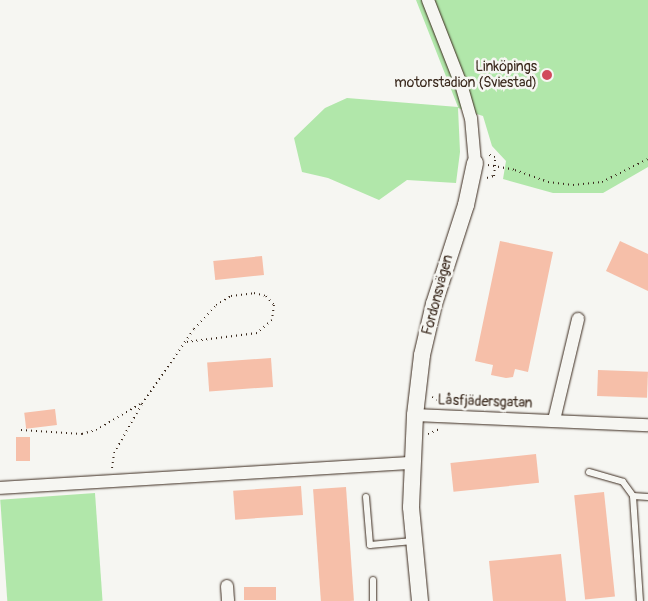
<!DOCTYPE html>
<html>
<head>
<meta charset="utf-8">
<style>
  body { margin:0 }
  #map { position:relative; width:648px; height:601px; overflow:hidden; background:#f6f6f2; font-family:Pangolin,sans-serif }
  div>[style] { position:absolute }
  .green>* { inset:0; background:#b1e7aa; transform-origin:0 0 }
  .building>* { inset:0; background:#f6bfa9; transform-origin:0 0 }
  .path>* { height:2px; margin-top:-1px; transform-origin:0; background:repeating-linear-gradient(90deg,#3b2a1e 0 1px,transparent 0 5px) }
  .roads { filter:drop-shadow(0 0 1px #3b2a1e) drop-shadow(0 0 1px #3b2a1e) }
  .service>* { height:6px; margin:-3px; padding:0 3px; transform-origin:3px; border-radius:3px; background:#f6f6f2 }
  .minor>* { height:12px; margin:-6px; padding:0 6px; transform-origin:6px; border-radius:6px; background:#f6f6f2 }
  .tertiary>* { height:16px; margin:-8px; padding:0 8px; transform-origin:8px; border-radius:8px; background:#f6f6f2 }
  .dots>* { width:14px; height:14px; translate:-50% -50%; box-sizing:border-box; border:2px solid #f6f6f2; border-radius:50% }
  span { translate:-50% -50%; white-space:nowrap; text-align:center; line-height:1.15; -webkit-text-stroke:5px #f6f6f2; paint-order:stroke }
  .poi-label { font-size:14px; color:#3b2a1e }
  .right { translate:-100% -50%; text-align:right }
  .street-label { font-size:14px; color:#3b2a1e }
</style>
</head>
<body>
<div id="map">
  <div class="green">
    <div style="clip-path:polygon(416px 0,648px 0,648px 167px,603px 193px,553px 193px,503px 179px,506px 161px,492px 146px,483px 116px,458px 108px,460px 152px,456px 183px,407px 180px,379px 200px,328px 178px,302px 172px,294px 138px,325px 108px,347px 98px,458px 107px)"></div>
    <div style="left:95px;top:493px;width:108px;height:95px;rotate:86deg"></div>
  </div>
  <div class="building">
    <div style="clip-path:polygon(500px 241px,553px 252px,528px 372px,515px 369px,513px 377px,506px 378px,491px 375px,493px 365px,475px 361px)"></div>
    <div style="clip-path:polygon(620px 241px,648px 254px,648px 291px,606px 271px)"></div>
    <div style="left:262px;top:256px;width:19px;height:49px;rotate:84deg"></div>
    <div style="left:271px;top:358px;width:29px;height:64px;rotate:86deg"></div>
    <div style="left:598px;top:370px;width:50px;height:26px;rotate:2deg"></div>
    <div style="left:55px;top:409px;width:16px;height:31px;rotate:83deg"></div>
    <div style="left:30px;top:437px;width:24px;height:14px;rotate:90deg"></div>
    <div style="left:536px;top:454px;width:29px;height:86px;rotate:84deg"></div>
    <div style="left:301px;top:486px;width:29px;height:68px;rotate:86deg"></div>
    <div style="left:346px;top:487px;width:114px;height:33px;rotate:86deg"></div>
    <div style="left:604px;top:492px;width:105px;height:30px;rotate:84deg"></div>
    <div style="clip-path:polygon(561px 554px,566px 601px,493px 601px,489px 561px)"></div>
    <div style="left:276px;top:587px;width:13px;height:32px;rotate:90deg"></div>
  </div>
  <div class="path">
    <div style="left:488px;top:165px;width:27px;rotate:10deg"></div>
    <div style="left:515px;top:170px;width:35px;rotate:20deg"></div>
    <div style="left:548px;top:182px;width:25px;rotate:7deg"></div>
    <div style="left:573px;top:185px;width:29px;rotate:-6deg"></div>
    <div style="left:602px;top:182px;width:51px;rotate:-26.6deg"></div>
    <div style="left:487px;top:178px;width:7px;rotate:-16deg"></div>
    <div style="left:494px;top:176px;width:10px;rotate:-84deg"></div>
    <div style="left:495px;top:166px;width:9px;rotate:-90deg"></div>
    <div style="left:495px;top:157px;width:9px;rotate:-159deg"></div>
    <div style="left:432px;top:397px;width:10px;rotate:37deg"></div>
    <div style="left:21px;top:430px;width:61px;rotate:3.8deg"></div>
    <div style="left:82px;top:434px;width:15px;rotate:-16deg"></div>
    <div style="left:96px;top:430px;width:51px;rotate:-30.6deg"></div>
    <div style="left:428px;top:434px;width:13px;rotate:-23deg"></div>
    <div style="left:112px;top:468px;width:15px;rotate:-82deg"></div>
    <div style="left:114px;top:453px;width:56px;rotate:-60.3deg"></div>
    <div style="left:142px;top:404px;width:91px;rotate:-55.3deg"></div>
    <div style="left:194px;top:329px;width:33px;rotate:-47deg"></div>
    <div style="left:216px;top:305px;width:17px;rotate:-31deg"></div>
    <div style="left:231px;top:296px;width:23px;rotate:-7deg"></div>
    <div style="left:254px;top:293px;width:12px;rotate:14deg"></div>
    <div style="left:266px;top:296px;width:12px;rotate:48deg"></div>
    <div style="left:274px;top:305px;width:15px;rotate:98deg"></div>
    <div style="left:272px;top:320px;width:20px;rotate:139deg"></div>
    <div style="left:257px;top:333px;width:72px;rotate:172.8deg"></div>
  </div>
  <div class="roads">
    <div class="service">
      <div style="left:589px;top:472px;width:35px;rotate:16deg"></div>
      <div style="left:623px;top:482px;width:17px;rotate:54deg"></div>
      <div style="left:633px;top:496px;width:105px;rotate:86.2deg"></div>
      <div style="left:633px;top:496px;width:15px;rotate:4deg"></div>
      <div style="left:366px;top:497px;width:48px;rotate:85.2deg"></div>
      <div style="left:370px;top:545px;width:43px;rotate:-5.3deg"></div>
      <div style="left:373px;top:580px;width:21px;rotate:90deg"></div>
    </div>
    <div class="minor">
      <div style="left:428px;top:0;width:90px;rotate:68.6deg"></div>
      <div style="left:461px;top:84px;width:35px;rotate:74deg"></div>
      <div style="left:471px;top:118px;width:45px;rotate:84.9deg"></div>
      <div style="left:415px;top:415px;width:233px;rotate:2.5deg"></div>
      <div style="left:554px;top:420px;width:104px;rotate:-76.6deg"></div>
      <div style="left:0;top:488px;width:412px;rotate:-3.5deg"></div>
      <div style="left:227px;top:586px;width:15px;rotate:86deg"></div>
    </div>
    <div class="tertiary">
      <div style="left:420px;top:601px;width:94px;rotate:-95.5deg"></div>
      <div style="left:411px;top:507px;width:92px;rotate:-87.5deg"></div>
      <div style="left:415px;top:415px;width:60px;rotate:-83.3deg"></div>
      <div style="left:422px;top:355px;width:52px;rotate:-76.8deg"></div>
      <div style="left:434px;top:304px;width:104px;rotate:-72.1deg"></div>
      <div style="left:466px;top:205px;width:43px;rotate:-77.9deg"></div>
    </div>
  </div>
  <div class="dots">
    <div style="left:547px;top:75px;background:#d1495b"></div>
  </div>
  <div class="poi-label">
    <span class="right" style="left:537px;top:75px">Linköpings<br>motorstadion (Sviestad)</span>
  </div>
  <div class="street-label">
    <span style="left:438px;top:295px;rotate:-75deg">Fordonsvägen</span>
    <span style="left:485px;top:402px;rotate:2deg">Låsfjädersgatan</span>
  </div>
</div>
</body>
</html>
